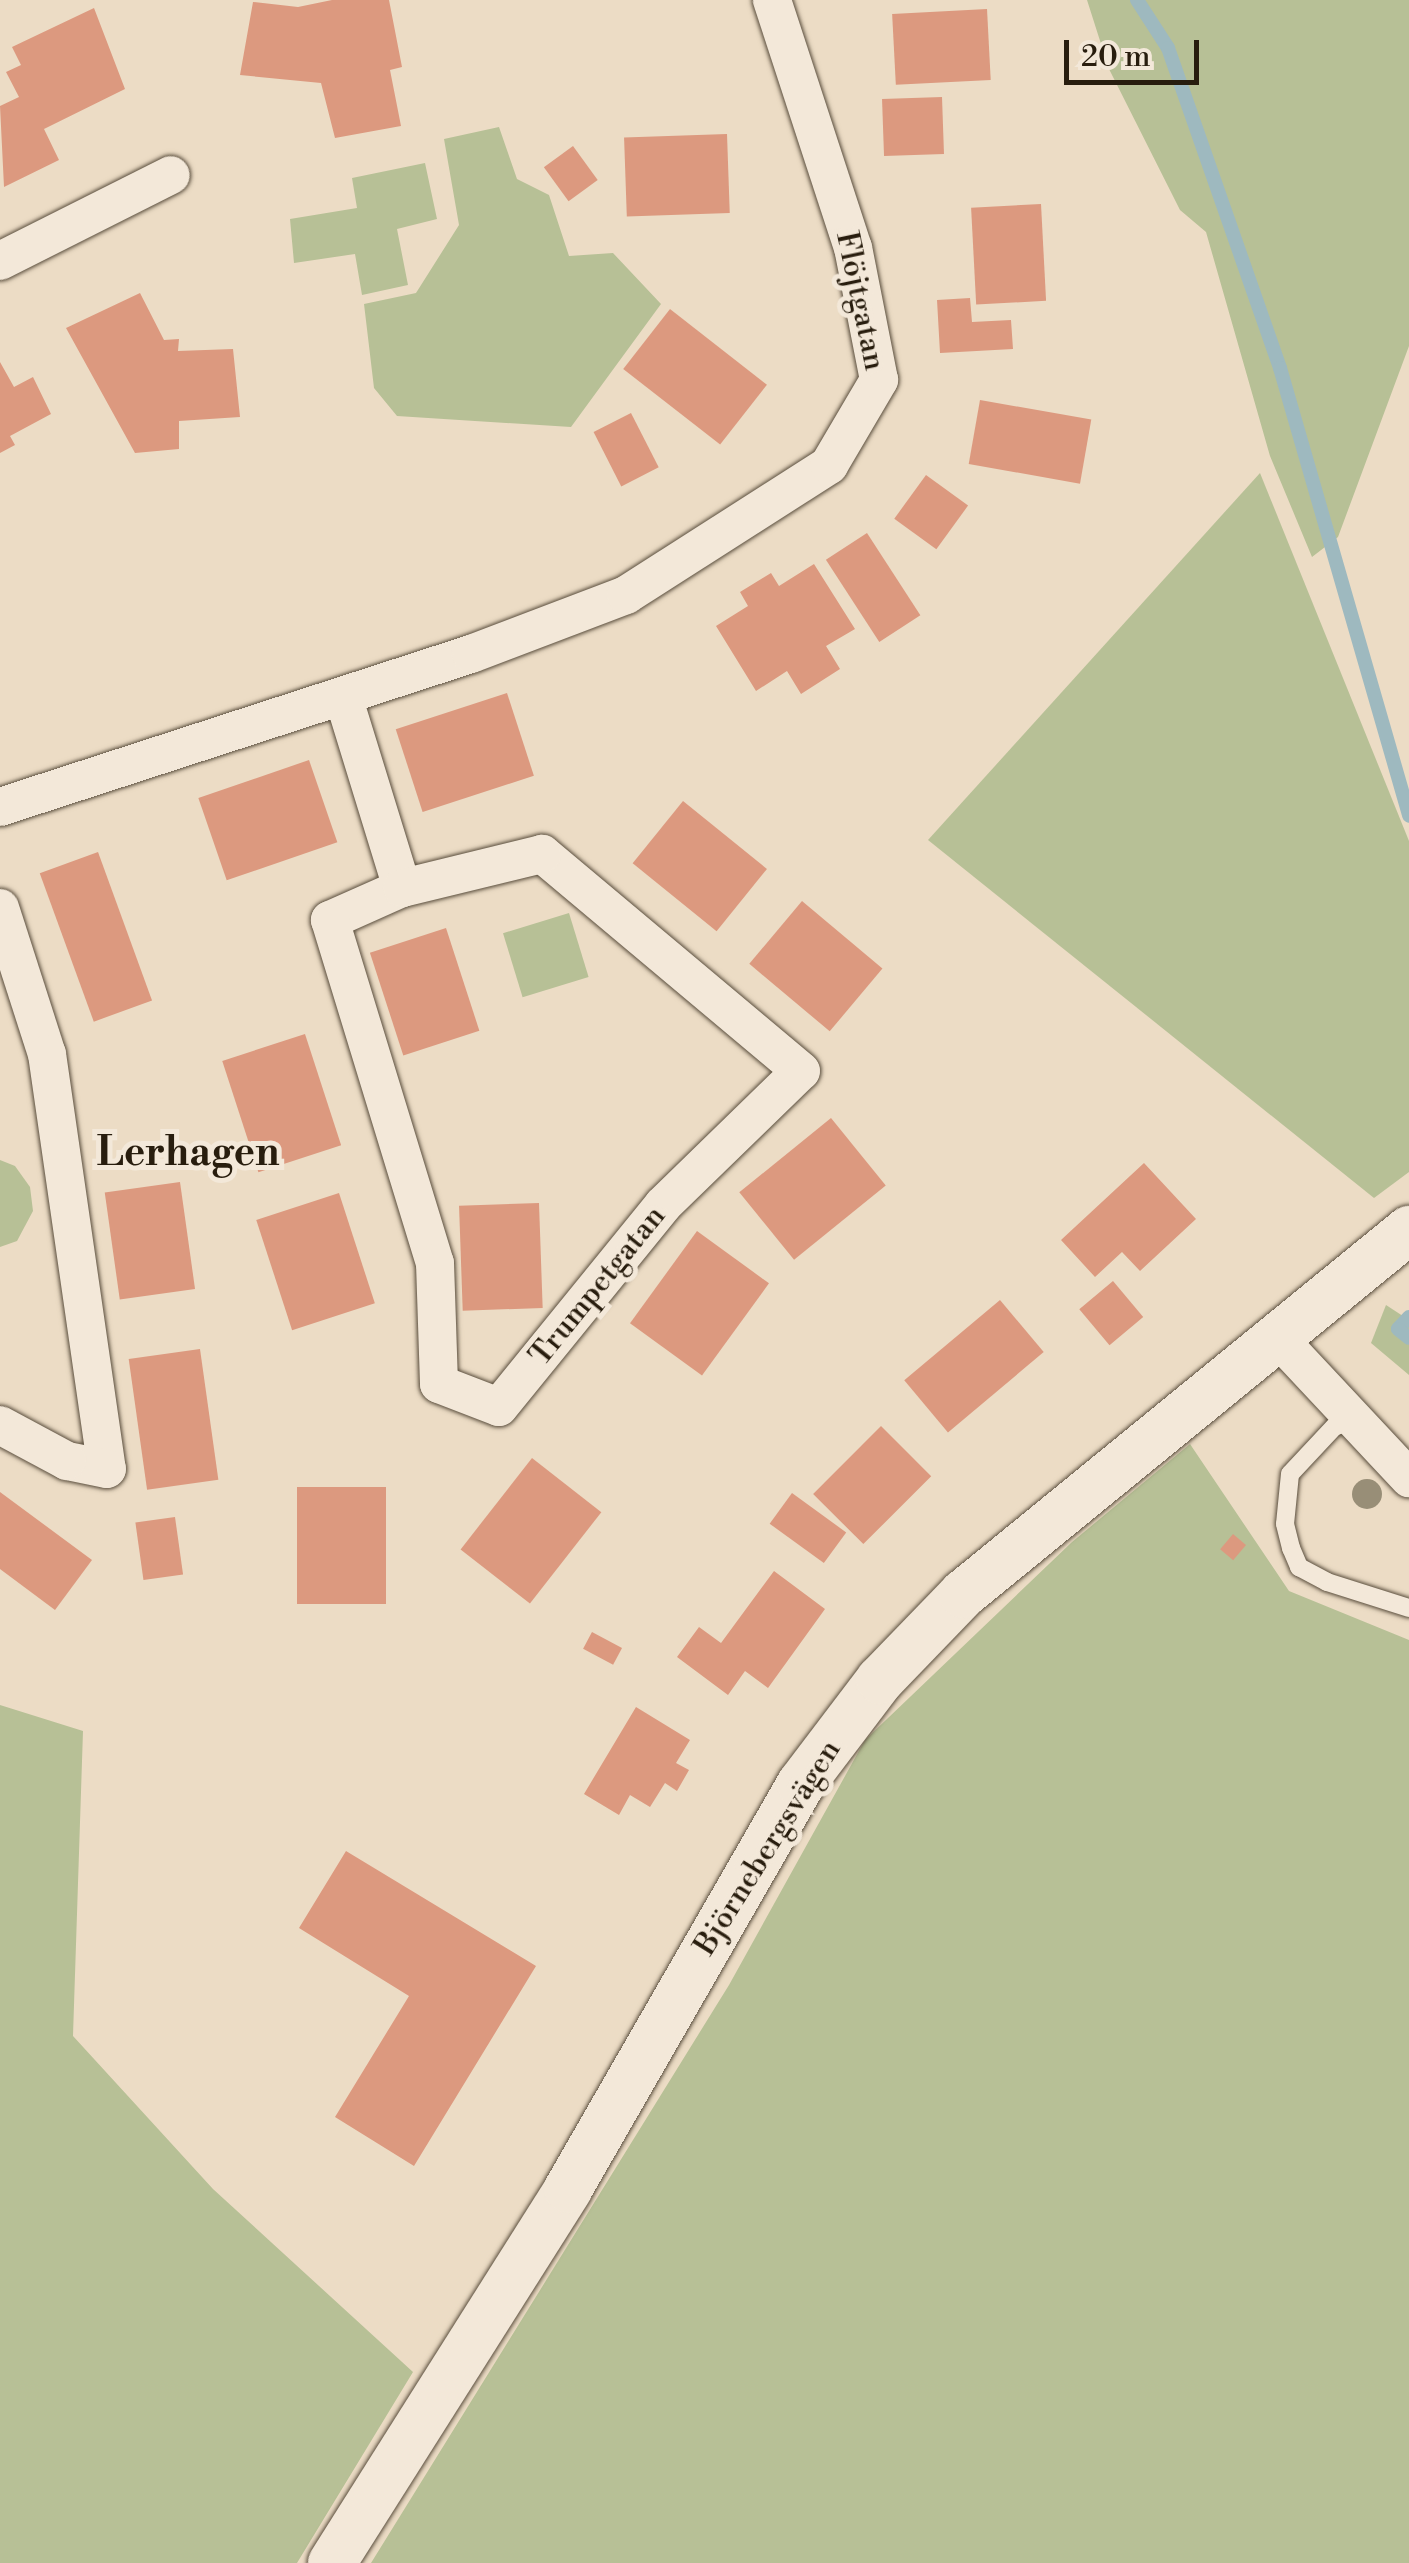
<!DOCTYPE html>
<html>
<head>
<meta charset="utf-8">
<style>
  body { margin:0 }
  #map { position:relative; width:1409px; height:2563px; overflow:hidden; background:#ecdcc5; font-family:"Libre Bodoni",serif }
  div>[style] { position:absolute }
  .green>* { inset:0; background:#b7c096; transform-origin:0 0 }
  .stream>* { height:14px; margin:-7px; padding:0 7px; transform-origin:7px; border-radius:7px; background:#9eb9bf }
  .building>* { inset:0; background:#dc997f; transform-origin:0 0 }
  .roads { filter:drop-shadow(0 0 2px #594d3c) drop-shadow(0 0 2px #594d3c) }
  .service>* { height:18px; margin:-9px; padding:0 9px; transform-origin:9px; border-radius:9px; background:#f3e8d9 }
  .minor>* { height:38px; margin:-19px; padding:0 19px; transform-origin:19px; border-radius:19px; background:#f3e8d9 }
  .tertiary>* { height:48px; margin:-24px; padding:0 24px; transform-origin:24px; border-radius:24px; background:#f3e8d9 }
  .trees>* { width:30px; height:30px; margin:-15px; border-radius:50%; background:#988e77 }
  span { translate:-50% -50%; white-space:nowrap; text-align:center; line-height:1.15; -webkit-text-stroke:10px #f3e8d9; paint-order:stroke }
  .street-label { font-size:30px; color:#281d0e }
  .district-label { font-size:40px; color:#281d0e; font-weight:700 }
  .scale { position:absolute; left:1064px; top:40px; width:135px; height:45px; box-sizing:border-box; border:5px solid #281d0e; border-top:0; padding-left:12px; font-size:30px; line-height:35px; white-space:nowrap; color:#281d0e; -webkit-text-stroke:8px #f3e8d9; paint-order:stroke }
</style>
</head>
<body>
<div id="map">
  <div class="green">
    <div style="clip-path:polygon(1087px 0,1409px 0,1409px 346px,1338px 537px,1312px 557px,1270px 456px,1206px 232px,1180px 210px,1109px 69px)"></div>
    <div style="clip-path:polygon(499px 127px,517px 179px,549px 195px,569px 256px,613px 253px,661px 304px,571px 427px,397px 416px,374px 388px,364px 304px,416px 293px,459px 225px,444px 139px)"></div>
    <div style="clip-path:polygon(425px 163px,437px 219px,397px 229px,408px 285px,362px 295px,355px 254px,294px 263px,290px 219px,357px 208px,352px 178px)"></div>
    <div style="clip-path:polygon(1260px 473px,1409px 841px,1409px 1172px,1374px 1198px,928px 840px)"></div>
    <div style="left:569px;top:913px;width:67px;height:69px;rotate:73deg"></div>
    <div style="clip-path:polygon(0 1160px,15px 1166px,30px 1187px,33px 1211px,17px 1241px,0 1247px)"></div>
    <div style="clip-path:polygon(1386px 1305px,1409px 1320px,1409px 1375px,1371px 1343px)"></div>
    <div style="clip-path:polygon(1190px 1444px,1289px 1591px,1409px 1640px,1409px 2563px,371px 2563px,729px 1985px,865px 1740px,1072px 1542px)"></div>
    <div style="clip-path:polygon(0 1705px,83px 1731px,73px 2036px,213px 2189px,413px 2372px,297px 2563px,0 2563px)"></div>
  </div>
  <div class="stream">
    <div style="left:1137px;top:0;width:57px;rotate:57.1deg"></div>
    <div style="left:1168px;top:48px;width:339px;rotate:70.7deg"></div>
    <div style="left:1280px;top:368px;width:466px;rotate:73.9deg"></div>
    <div style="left:1409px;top:1317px;width:16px;rotate:133deg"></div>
    <div style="left:1398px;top:1329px;width:14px;rotate:39deg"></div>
  </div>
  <div class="building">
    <div style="clip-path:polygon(332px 0,389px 0,402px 67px,390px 70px,401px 126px,335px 138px,321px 83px,240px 75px,253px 2px,298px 7px)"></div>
    <div style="clip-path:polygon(94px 8px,125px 89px,44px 129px,59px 160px,4px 187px,0 106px,19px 97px,6px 72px,21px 65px,12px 47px)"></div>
    <div style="left:987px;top:9px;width:71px;height:95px;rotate:87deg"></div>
    <div style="left:942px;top:97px;width:57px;height:60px;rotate:88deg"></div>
    <div style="left:727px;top:134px;width:79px;height:103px;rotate:88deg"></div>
    <div style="left:573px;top:146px;width:42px;height:36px;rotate:54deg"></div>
    <div style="left:1041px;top:204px;width:97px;height:70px;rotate:87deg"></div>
    <div style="clip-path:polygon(140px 293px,164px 340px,179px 339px,178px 351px,233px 349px,240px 417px,179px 421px,179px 449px,135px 453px,66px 328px)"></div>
    <div style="clip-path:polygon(970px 298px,972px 322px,1011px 320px,1013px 349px,940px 353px,937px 300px)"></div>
    <div style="left:670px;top:309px;width:123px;height:76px;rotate:38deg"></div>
    <div style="clip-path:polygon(0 362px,14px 387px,33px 377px,51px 414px,10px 436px,15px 445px,0 453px)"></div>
    <div style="left:980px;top:400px;width:113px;height:65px;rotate:10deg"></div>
    <div style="left:631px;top:413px;width:61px;height:42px;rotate:63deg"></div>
    <div style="left:926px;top:475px;width:52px;height:54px;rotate:36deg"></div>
    <div style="left:867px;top:533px;width:98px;height:49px;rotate:57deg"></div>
    <div style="clip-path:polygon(814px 564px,855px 629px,826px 646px,840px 669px,801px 694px,787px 671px,756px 691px,716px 626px,748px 606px,740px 592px,771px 573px,779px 586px)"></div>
    <div style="left:507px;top:693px;width:87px;height:117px;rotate:72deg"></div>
    <div style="left:309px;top:760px;width:87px;height:117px;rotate:71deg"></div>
    <div style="left:683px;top:801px;width:108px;height:80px;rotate:39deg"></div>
    <div style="left:98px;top:852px;width:158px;height:62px;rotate:70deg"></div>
    <div style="left:802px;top:901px;width:105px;height:82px;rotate:40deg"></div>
    <div style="left:446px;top:928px;width:108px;height:80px;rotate:72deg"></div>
    <div style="left:305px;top:1034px;width:117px;height:87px;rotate:72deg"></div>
    <div style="left:831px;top:1118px;width:87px;height:118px;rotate:51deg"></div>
    <div style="clip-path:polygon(1144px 1163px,1196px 1219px,1140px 1271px,1122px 1252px,1095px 1277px,1061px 1240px)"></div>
    <div style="left:180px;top:1182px;width:108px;height:76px;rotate:82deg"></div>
    <div style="left:339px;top:1193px;width:116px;height:87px;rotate:72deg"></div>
    <div style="left:539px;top:1203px;width:105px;height:80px;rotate:88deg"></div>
    <div style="left:697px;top:1231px;width:89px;height:114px;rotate:36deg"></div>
    <div style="left:1113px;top:1281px;width:47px;height:44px;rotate:50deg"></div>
    <div style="left:1000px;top:1300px;width:68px;height:125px;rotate:50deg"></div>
    <div style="left:200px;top:1349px;width:132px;height:72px;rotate:82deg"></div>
    <div style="left:881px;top:1426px;width:71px;height:96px;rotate:45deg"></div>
    <div style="left:532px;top:1458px;width:88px;height:116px;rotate:38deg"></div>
    <div style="left:297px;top:1487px;width:89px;height:117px"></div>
    <div style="clip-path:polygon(0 1492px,92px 1560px,55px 1610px,0 1569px)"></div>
    <div style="left:792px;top:1493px;width:67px;height:38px;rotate:36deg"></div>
    <div style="left:175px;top:1517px;width:58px;height:40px;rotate:82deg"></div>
    <div style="left:1233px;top:1534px;width:17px;height:20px;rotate:40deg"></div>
    <div style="clip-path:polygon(774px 1571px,825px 1609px,768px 1688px,745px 1671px,728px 1695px,677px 1657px,699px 1627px,721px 1643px)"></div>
    <div style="left:592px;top:1632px;width:34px;height:19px;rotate:28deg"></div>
    <div style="clip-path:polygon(636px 1707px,690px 1740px,676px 1763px,689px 1770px,677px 1791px,665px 1783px,650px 1807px,630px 1795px,619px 1815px,584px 1794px)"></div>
    <div style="clip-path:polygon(346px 1851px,536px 1966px,414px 2166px,335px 2117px,409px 1996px,299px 1928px)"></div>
  </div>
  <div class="roads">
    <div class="service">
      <div style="left:1357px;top:1419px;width:24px;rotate:161deg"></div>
      <div style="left:1334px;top:1427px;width:64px;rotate:133.1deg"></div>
      <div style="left:1290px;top:1474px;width:50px;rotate:95.7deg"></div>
      <div style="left:1285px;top:1524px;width:25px;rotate:76deg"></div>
      <div style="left:1291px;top:1548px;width:21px;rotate:67deg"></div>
      <div style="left:1299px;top:1567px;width:32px;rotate:28deg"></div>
      <div style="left:1327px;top:1582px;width:86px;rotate:17.6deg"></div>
    </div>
    <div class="minor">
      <div style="left:0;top:261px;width:191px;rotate:-26.7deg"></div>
      <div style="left:343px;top:696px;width:201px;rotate:72.9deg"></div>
      <div style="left:402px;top:888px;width:79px;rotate:156deg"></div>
      <div style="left:330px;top:920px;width:359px;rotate:73deg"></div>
      <div style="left:435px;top:1263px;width:121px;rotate:88.1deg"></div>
      <div style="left:439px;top:1384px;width:64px;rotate:21deg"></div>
      <div style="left:499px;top:1407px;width:260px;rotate:-50.9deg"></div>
      <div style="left:663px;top:1205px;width:192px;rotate:-44.2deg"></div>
      <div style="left:801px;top:1071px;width:338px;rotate:-140deg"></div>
      <div style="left:542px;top:854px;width:144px;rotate:166.3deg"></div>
      <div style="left:0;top:807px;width:495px;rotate:-18deg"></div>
      <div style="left:471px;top:654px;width:166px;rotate:-20.8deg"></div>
      <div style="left:626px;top:595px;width:241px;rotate:-32.6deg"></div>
      <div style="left:829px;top:465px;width:99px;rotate:-59.5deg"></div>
      <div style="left:879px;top:380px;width:135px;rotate:-101.1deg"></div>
      <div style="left:853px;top:248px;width:261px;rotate:-108.1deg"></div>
      <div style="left:0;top:908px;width:153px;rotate:72.2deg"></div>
      <div style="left:47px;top:1054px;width:419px;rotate:81.8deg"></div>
      <div style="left:107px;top:1469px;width:41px;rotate:-168.7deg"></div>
      <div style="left:67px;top:1461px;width:76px;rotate:-151.8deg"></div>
      <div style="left:1276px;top:1336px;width:195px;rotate:46.9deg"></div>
    </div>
    <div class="tertiary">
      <div style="left:332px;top:2563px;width:442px;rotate:-57.7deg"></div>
      <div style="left:568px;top:2189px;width:467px;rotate:-60.1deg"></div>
      <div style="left:801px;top:1784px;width:131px;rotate:-52.8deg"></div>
      <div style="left:880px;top:1680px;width:120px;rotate:-46deg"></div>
      <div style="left:963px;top:1594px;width:576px;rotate:-39.22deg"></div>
    </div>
  </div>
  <div class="trees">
    <div style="left:1367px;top:1494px"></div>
  </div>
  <div class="street-label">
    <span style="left:860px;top:301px;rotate:78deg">Flöjtgatan</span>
    <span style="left:598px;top:1286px;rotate:-51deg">Trumpetgatan</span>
    <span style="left:768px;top:1848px;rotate:-58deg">Björnebergsvägen</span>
  </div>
  <div class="district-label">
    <span style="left:188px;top:1153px">Lerhagen</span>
  </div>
  <div class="scale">20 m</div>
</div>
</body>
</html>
